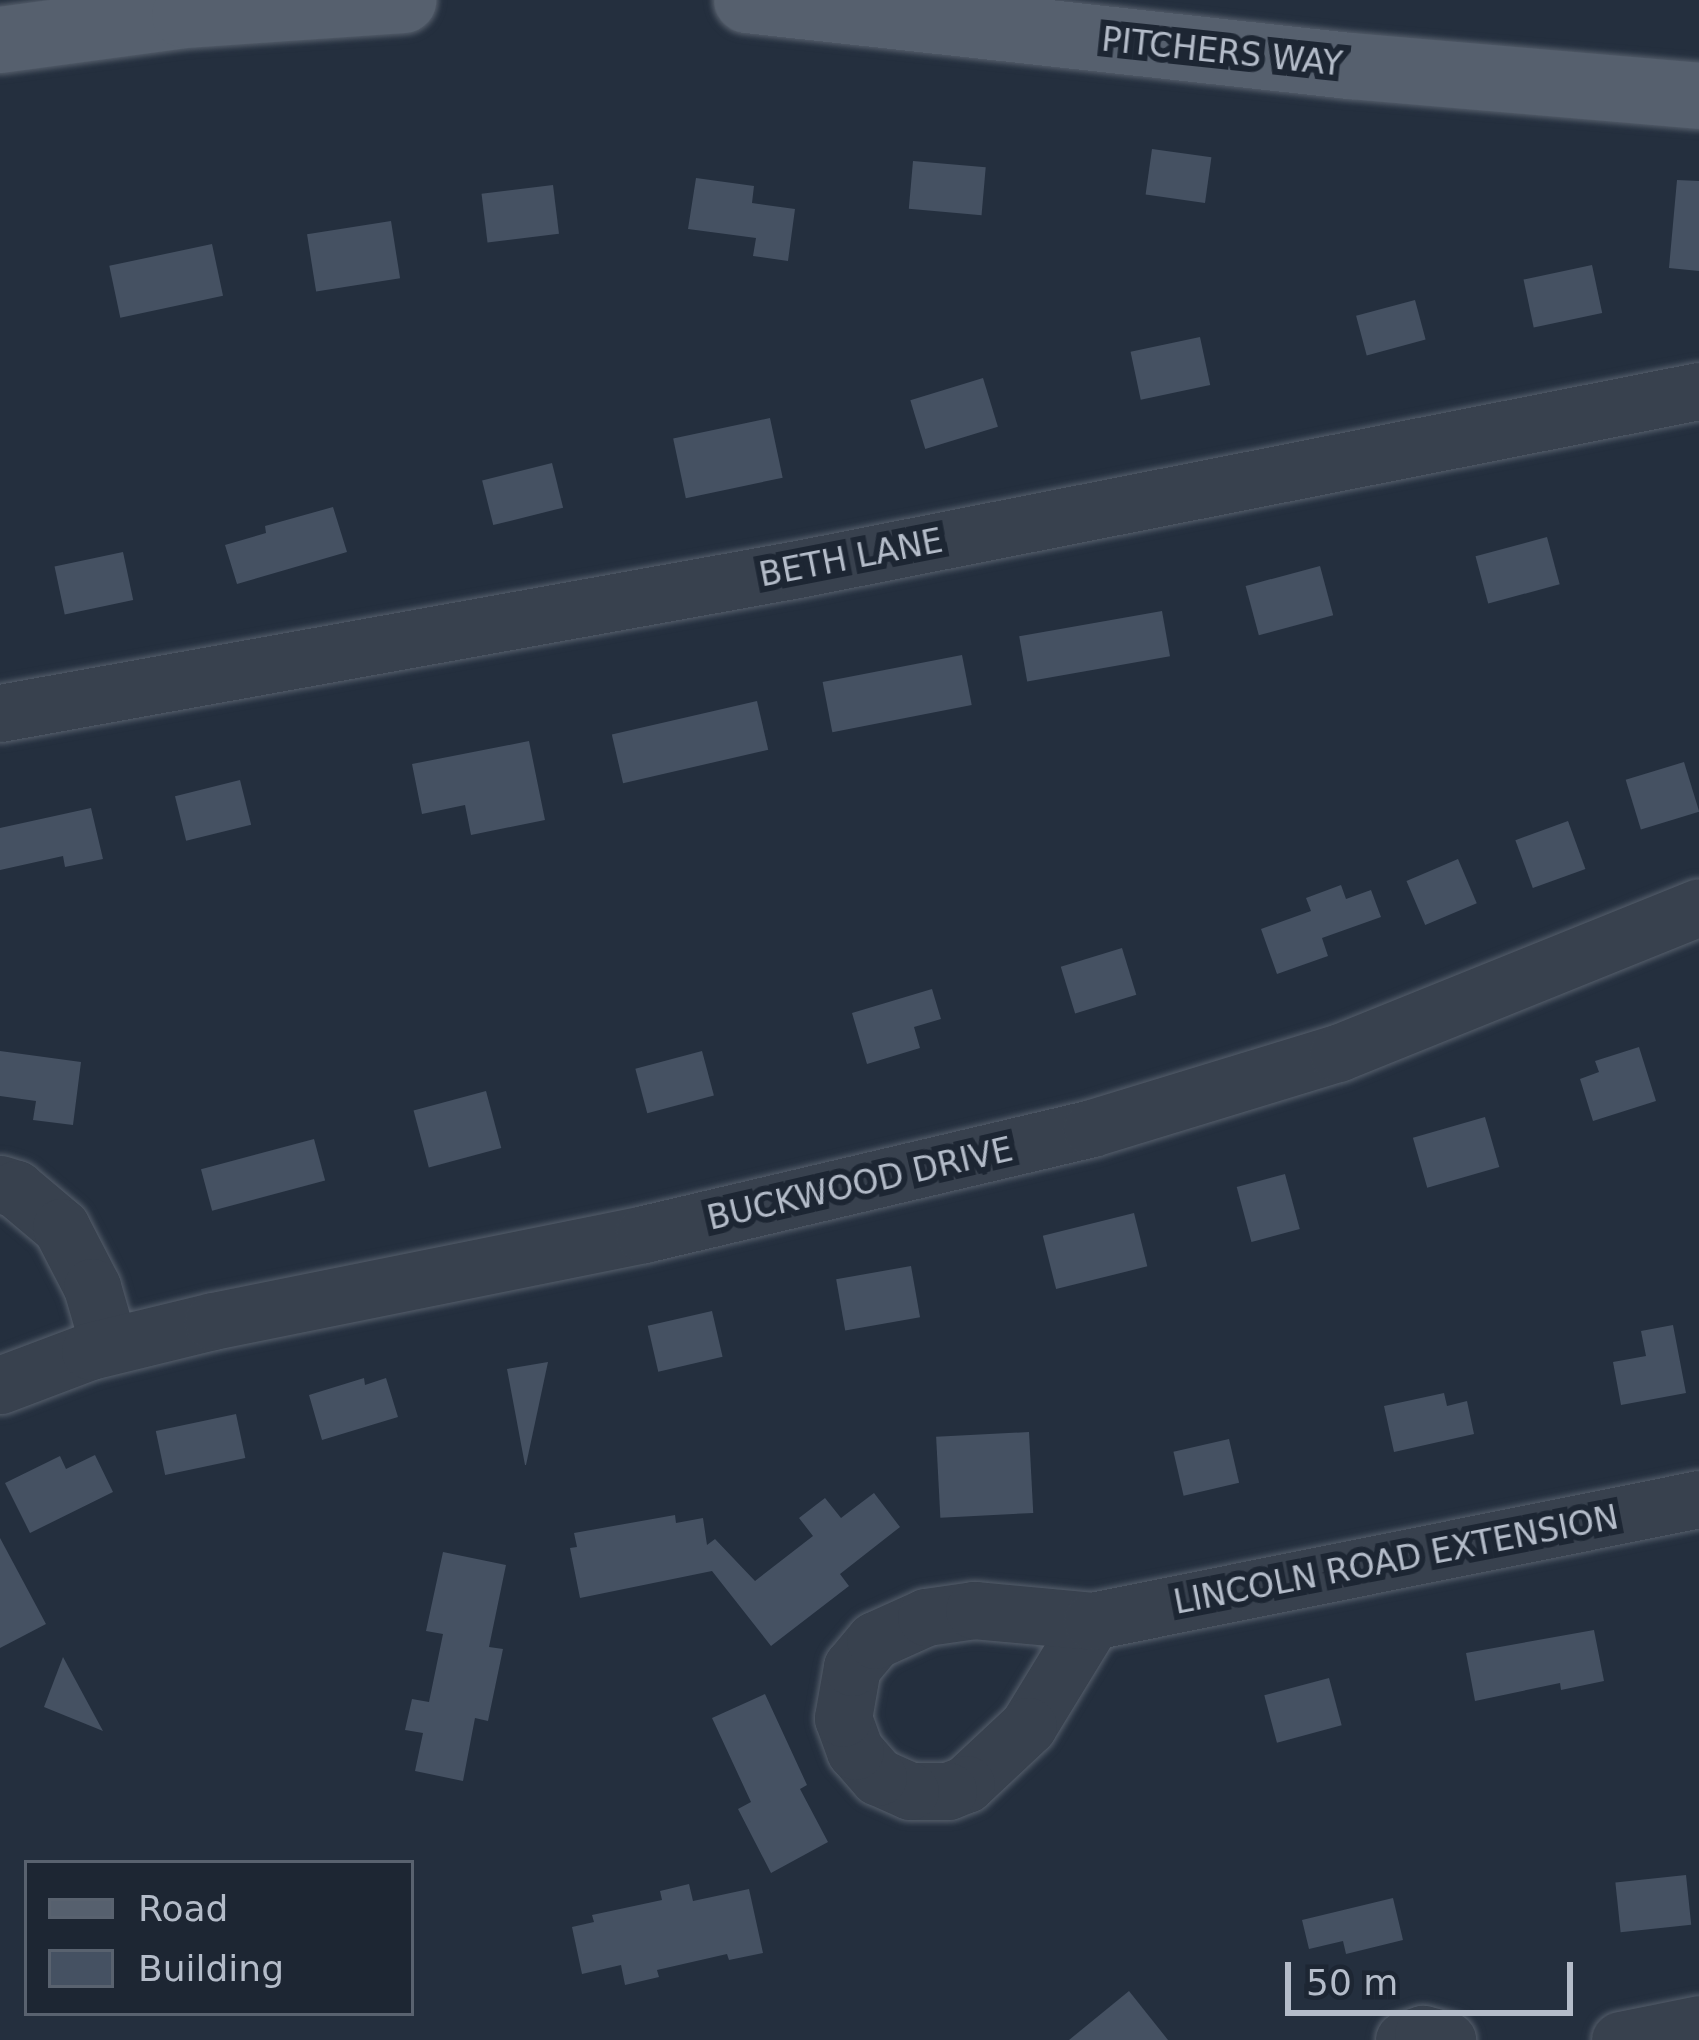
<!DOCTYPE html>
<html>
<head>
<meta charset="utf-8">
<style>
  body { margin:0 }
  #map { position:relative; width:1699px; height:2040px; overflow:hidden; background:#242f3e; font-family:"DejaVu Sans",sans-serif }
  div>[style] { position:absolute }
  .building>* { inset:0; background:#455162; transform-origin:0 0 }
  .roads { filter:drop-shadow(0 0 3px #565f6c) drop-shadow(0 0 3px #565f6c) }
  .minor>* { height:57px; margin:-28.5px; padding:0 28.5px; transform-origin:28.5px; border-radius:28.5px; background:#38414e }
  .major>* { height:66px; margin:-33px; padding:0 33px; transform-origin:33px; border-radius:33px; background:#56606e }
  span { translate:-50% -50%; white-space:nowrap; text-align:center; line-height:1.15; -webkit-text-stroke:12px #1d2633; paint-order:stroke }
  .street-label { font-size:33px; color:#b4bcc9 }
  .legend { position:absolute; left:24px; top:1860px; width:390px; height:156px; box-sizing:border-box; background:#1d2633; border:3px solid #59626f; margin:0; padding:15px 21px; list-style:none; font-size:36px; color:#b4bcc9 }
  .legend li { display:flex; align-items:center; gap:24px; height:60px }
  .legend b { width:60px; border:3px solid #59626f }
  .scale { position:absolute; left:1285px; top:1962px; width:288px; height:54px; box-sizing:border-box; border:6px solid #b4bcc9; border-top:0; padding-left:15px; font-size:36px; line-height:42px; white-space:nowrap; color:#b4bcc9; -webkit-text-stroke:9px #1d2633; paint-order:stroke }
</style>
</head>
<body>
<div id="map">
  <div class="building">
    <div style="left:1152px;top:149px;width:60px;height:46px;rotate:8deg"></div>
    <div style="left:913px;top:161px;width:73px;height:48px;rotate:5deg"></div>
    <div style="clip-path:polygon(696px 178px,754px 186px,752px 203px,795px 209px,788px 261px,753px 256px,756px 238px,688px 229px)"></div>
    <div style="clip-path:polygon(1677px 180px,1699px 181px,1699px 271px,1669px 268px)"></div>
    <div style="left:553px;top:185px;width:49px;height:72px;rotate:83deg"></div>
    <div style="left:391px;top:221px;width:58px;height:85px;rotate:81deg"></div>
    <div style="left:212px;top:244px;width:53px;height:105px;rotate:78deg"></div>
    <div style="left:1592px;top:265px;width:49px;height:70px;rotate:78deg"></div>
    <div style="left:1415px;top:300px;width:41px;height:61px;rotate:75deg"></div>
    <div style="left:1200px;top:337px;width:49px;height:71px;rotate:78deg"></div>
    <div style="left:983px;top:378px;width:51px;height:76px;rotate:73deg"></div>
    <div style="left:770px;top:418px;width:61px;height:99px;rotate:78deg"></div>
    <div style="left:552px;top:463px;width:46px;height:72px;rotate:76deg"></div>
    <div style="clip-path:polygon(333px 507px,347px 552px,237px 584px,225px 545px,266px 533px,265px 526px)"></div>
    <div style="left:1547px;top:537px;width:49px;height:74px;rotate:75deg"></div>
    <div style="left:123px;top:552px;width:49px;height:70px;rotate:78deg"></div>
    <div style="left:1320px;top:566px;width:51px;height:77px;rotate:75deg"></div>
    <div style="left:1162px;top:611px;width:46px;height:145px;rotate:80deg"></div>
    <div style="left:962px;top:655px;width:51px;height:142px;rotate:79deg"></div>
    <div style="left:757px;top:701px;width:50px;height:149px;rotate:77deg"></div>
    <div style="clip-path:polygon(529px 741px,545px 820px,471px 835px,465px 805px,422px 814px,412px 764px)"></div>
    <div style="left:1684px;top:762px;width:52px;height:61px;rotate:73deg"></div>
    <div style="left:240px;top:780px;width:46px;height:67px;rotate:76deg"></div>
    <div style="clip-path:polygon(91px 808px,103px 859px,65px 867px,63px 856px,0 870px,0 828px)"></div>
    <div style="left:1568px;top:821px;width:51px;height:56px;rotate:70deg"></div>
    <div style="left:1458px;top:859px;width:48px;height:56px;rotate:67deg"></div>
    <div style="clip-path:polygon(1341px 885px,1346px 899px,1371px 890px,1381px 917px,1322px 938px,1328px 956px,1277px 974px,1261px 929px,1311px 911px,1306px 898px)"></div>
    <div style="left:1122px;top:948px;width:49px;height:64px;rotate:73deg"></div>
    <div style="clip-path:polygon(932px 989px,941px 1019px,914px 1027px,920px 1048px,867px 1064px,852px 1013px)"></div>
    <div style="clip-path:polygon(1639px 1047px,1656px 1101px,1593px 1121px,1580px 1079px,1599px 1072px,1595px 1061px)"></div>
    <div style="clip-path:polygon(0 1051px,81px 1062px,73px 1125px,33px 1120px,36px 1101px,0 1096px)"></div>
    <div style="left:702px;top:1051px;width:46px;height:69px;rotate:75deg"></div>
    <div style="left:486px;top:1091px;width:59px;height:75px;rotate:75deg"></div>
    <div style="left:1485px;top:1117px;width:52px;height:75px;rotate:74deg"></div>
    <div style="left:314px;top:1139px;width:43px;height:117px;rotate:75deg"></div>
    <div style="left:1285px;top:1174px;width:57px;height:50px;rotate:75deg"></div>
    <div style="left:1134px;top:1213px;width:55px;height:94px;rotate:76deg"></div>
    <div style="left:911px;top:1266px;width:52px;height:76px;rotate:80deg"></div>
    <div style="left:712px;top:1311px;width:47px;height:66px;rotate:77deg"></div>
    <div style="clip-path:polygon(1673px 1325px,1686px 1393px,1621px 1405px,1613px 1362px,1646px 1356px,1641px 1331px)"></div>
    <div style="clip-path:polygon(548px 1362px,526px 1465px,525px 1465px,507px 1369px)"></div>
    <div style="clip-path:polygon(364px 1378px,365px 1385px,386px 1378px,398px 1417px,322px 1440px,309px 1395px)"></div>
    <div style="clip-path:polygon(1444px 1393px,1447px 1406px,1467px 1401px,1474px 1434px,1394px 1452px,1384px 1406px)"></div>
    <div style="left:236px;top:1414px;width:45px;height:82px;rotate:78deg"></div>
    <div style="left:1029px;top:1432px;width:81px;height:93px;rotate:87deg"></div>
    <div style="left:1229px;top:1439px;width:45px;height:57px;rotate:77deg"></div>
    <div style="clip-path:polygon(95px 1455px,113px 1492px,30px 1533px,5px 1483px,60px 1456px,66px 1469px)"></div>
    <div style="clip-path:polygon(874px 1493px,900px 1527px,840px 1574px,849px 1586px,771px 1646px,712px 1571px,580px 1598px,570px 1548px,577px 1547px,574px 1533px,675px 1515px,676px 1523px,703px 1518px,707px 1545px,715px 1539px,755px 1581px,813px 1536px,799px 1518px,825px 1498px,841px 1518px)"></div>
    <div style="clip-path:polygon(0 1538px,46px 1624px,0 1648px)"></div>
    <div style="clip-path:polygon(443px 1552px,506px 1565px,489px 1647px,503px 1649px,488px 1721px,475px 1718px,463px 1781px,415px 1771px,423px 1733px,405px 1730px,412px 1699px,429px 1702px,443px 1634px,426px 1631px)"></div>
    <div style="clip-path:polygon(1594px 1630px,1604px 1681px,1561px 1690px,1560px 1683px,1475px 1701px,1466px 1653px)"></div>
    <div style="clip-path:polygon(63px 1657px,103px 1731px,44px 1707px)"></div>
    <div style="left:1329px;top:1678px;width:49px;height:67px;rotate:75deg"></div>
    <div style="clip-path:polygon(765px 1694px,807px 1785px,800px 1789px,828px 1842px,771px 1873px,738px 1809px,751px 1802px,712px 1718px)"></div>
    <div style="left:1686px;top:1875px;width:50px;height:71px;rotate:84deg"></div>
    <div style="clip-path:polygon(689px 1884px,693px 1901px,749px 1889px,763px 1953px,729px 1960px,727px 1954px,657px 1970px,659px 1977px,625px 1985px,621px 1965px,582px 1974px,572px 1927px,594px 1922px,592px 1915px,662px 1900px,660px 1891px)"></div>
    <div style="clip-path:polygon(1393px 1898px,1403px 1940px,1346px 1954px,1343px 1941px,1309px 1949px,1302px 1920px)"></div>
    <div style="clip-path:polygon(1129px 1991px,1168px 2040px,1069px 2040px)"></div>
  </div>
  <div class="roads">
    <div class="minor">
      <div style="left:0;top:713px;width:811px;rotate:-10.23deg"></div>
      <div style="left:798px;top:569px;width:918px;rotate:-11.18deg"></div>
      <div style="left:0;top:1184px;width:17px;rotate:17deg"></div>
      <div style="left:16px;top:1189px;width:59px;rotate:40.2deg"></div>
      <div style="left:61px;top:1227px;width:68px;rotate:62.7deg"></div>
      <div style="left:92px;top:1287px;width:61px;rotate:73.9deg"></div>
      <div style="left:0;top:1385px;width:96px;rotate:-20.7deg"></div>
      <div style="left:90px;top:1351px;width:127px;rotate:-13.7deg"></div>
      <div style="left:213px;top:1321px;width:440px;rotate:-11.4deg"></div>
      <div style="left:644px;top:1234px;width:460px;rotate:-13.3deg"></div>
      <div style="left:1092px;top:1128px;width:257px;rotate:-17deg"></div>
      <div style="left:1338px;top:1053px;width:389px;rotate:-22deg"></div>
      <div style="left:1092px;top:1621px;width:123px;rotate:121.4deg"></div>
      <div style="left:1028px;top:1726px;width:85px;rotate:136.9deg"></div>
      <div style="left:966px;top:1784px;width:19px;rotate:159deg"></div>
      <div style="left:948px;top:1791px;width:38px;rotate:180deg"></div>
      <div style="left:910px;top:1791px;width:35px;rotate:-156deg"></div>
      <div style="left:878px;top:1777px;width:35px;rotate:-131deg"></div>
      <div style="left:855px;top:1751px;width:35px;rotate:-110deg"></div>
      <div style="left:843px;top:1718px;width:52px;rotate:-80deg"></div>
      <div style="left:852px;top:1667px;width:35px;rotate:-50deg"></div>
      <div style="left:875px;top:1640px;width:56px;rotate:-24.3deg"></div>
      <div style="left:926px;top:1617px;width:49px;rotate:-8.3deg"></div>
      <div style="left:974px;top:1610px;width:119px;rotate:5.3deg"></div>
      <div style="left:1092px;top:1621px;width:619px;rotate:-11.36deg"></div>
      <div style="left:1404px;top:2040px;width:20px;rotate:-18deg"></div>
      <div style="left:1423px;top:2034px;width:25px;rotate:14deg"></div>
      <div style="left:1620px;top:2040px;width:81px;rotate:-11.4deg"></div>
    </div>
    <div class="major">
      <div style="left:747px;top:0;width:607px;rotate:6.25deg"></div>
      <div style="left:1350px;top:66px;width:350px;rotate:4.9deg"></div>
      <div style="left:0;top:40px;width:187px;rotate:-7.7deg"></div>
      <div style="left:185px;top:15px;width:219px;rotate:-3.9deg"></div>
    </div>
  </div>
  <div class="street-label">
    <span style="left:1222px;top:52px;rotate:6deg">PITCHERS WAY</span>
    <span style="left:851px;top:558px;rotate:-11deg">BETH LANE</span>
    <span style="left:860px;top:1184px;rotate:-13deg">BUCKWOOD DRIVE</span>
    <span style="left:1396px;top:1560px;rotate:-11deg">LINCOLN ROAD EXTENSION</span>
  </div>
  <ul class="legend">
  <li><b style="height:15px;background:#56606e"></b>Road</li>
  <li><b style="height:33px;background:#455162"></b>Building</li>
  </ul>
  <div class="scale">50 m</div>
</div>
</body>
</html>
